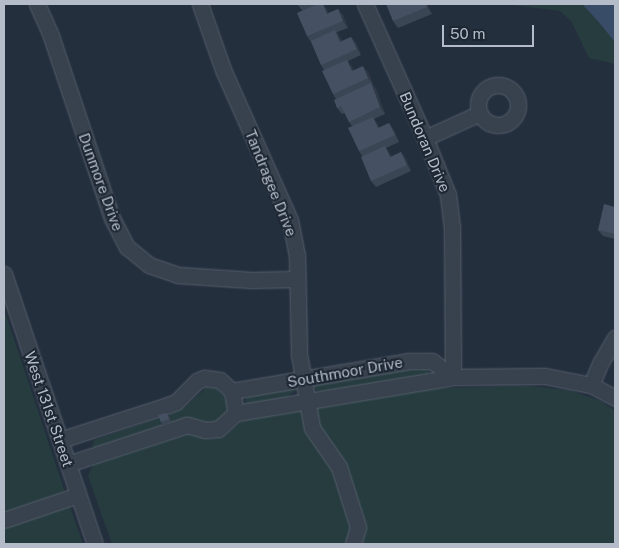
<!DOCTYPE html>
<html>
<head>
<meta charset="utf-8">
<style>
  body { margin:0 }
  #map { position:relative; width:619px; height:548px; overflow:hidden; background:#242f3e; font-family:"Public Sans",sans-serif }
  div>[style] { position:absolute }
  .green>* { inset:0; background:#263c3f }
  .water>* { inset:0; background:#394c67 }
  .roads { filter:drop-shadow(0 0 1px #565f6c) drop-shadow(0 0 1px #565f6c) }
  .minor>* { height:15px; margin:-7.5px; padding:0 7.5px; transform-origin:7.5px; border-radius:7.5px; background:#38414e }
  .minor>.ring { margin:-7.5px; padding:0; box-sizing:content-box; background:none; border:15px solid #38414e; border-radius:50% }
  .wall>* { inset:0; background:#3b4654 }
  .shaded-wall>* { inset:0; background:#303945 }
  .building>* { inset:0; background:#455162 }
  span { translate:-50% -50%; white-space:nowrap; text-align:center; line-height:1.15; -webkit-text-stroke:4px #1d2633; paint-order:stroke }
  .street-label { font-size:15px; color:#b4bcc9 }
  .frame { position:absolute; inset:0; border:5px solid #b4bcc9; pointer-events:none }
  .scale { position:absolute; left:442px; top:25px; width:92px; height:22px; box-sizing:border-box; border:2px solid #b4bcc9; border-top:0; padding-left:6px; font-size:15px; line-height:18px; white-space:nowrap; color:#b4bcc9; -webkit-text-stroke:4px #1d2633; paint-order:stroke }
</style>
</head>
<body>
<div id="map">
  <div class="green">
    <div style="clip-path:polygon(503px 4px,615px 4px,615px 64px,589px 58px,571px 21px,560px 11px)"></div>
    <div style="clip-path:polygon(4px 309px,65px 492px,83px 544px,4px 544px)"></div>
    <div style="clip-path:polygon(403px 368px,430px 370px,428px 374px,326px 392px,315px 390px,312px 383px)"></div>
    <div style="clip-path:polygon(528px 386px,569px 390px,601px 401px,615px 411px,615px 544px,112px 544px,88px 476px,93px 465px,188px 434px,212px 439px,224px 436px,246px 418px,435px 388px)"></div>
    <div style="clip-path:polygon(206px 388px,216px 388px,226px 398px,228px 405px,227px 413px,219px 421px,209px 424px,171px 423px,168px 415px,185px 407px)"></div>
    <div style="clip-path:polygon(293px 388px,295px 391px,283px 400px,247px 405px,245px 401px,247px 397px,258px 393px)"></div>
    <div style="clip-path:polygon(160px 417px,163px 426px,95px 448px,92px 446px,94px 440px)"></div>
  </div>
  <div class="water">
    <div style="clip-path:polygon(582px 4px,615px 4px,615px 42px,597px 20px)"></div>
  </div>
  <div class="roads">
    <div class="minor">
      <div style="left:37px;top:4px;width:35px;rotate:66deg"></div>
      <div style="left:51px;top:36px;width:192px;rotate:71.5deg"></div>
      <div style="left:112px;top:218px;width:33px;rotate:63deg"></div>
      <div style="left:127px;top:247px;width:28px;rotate:39deg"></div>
      <div style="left:149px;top:265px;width:31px;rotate:19deg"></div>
      <div style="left:178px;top:275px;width:74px;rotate:3.9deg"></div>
      <div style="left:252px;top:280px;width:45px;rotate:-1.3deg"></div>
      <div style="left:200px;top:4px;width:72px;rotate:70.6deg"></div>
      <div style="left:224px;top:72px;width:162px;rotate:66deg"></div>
      <div style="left:290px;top:220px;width:36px;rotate:79deg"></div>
      <div style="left:297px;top:255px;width:99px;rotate:88.8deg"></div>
      <div style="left:299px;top:354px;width:75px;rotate:80deg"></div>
      <div style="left:312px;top:428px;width:47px;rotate:55.3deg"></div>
      <div style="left:339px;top:467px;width:63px;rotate:72.4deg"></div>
      <div style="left:358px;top:527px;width:18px;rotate:106deg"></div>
      <div style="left:365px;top:4px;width:147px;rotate:65.9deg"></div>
      <div style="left:425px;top:138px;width:61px;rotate:68deg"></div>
      <div style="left:448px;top:195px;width:32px;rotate:83deg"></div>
      <div style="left:452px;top:227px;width:150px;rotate:89.6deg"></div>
      <div class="ring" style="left:478px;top:85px;width:25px;height:25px"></div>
      <div style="left:425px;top:138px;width:60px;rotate:-24.4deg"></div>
      <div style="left:4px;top:274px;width:285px;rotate:71.4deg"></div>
      <div style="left:591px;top:385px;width:25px;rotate:-67deg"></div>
      <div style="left:601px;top:362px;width:28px;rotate:-60deg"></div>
      <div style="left:232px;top:391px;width:180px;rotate:-9.6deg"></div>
      <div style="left:409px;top:361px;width:23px"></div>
      <div style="left:432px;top:361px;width:26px;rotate:37deg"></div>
      <div style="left:236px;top:413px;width:220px;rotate:-9.4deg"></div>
      <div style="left:453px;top:377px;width:92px;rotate:-0.6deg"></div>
      <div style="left:545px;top:376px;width:47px;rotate:11.1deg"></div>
      <div style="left:591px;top:385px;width:27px;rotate:28deg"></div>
      <div style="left:60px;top:440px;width:114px;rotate:-18deg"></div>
      <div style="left:168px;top:405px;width:9px;rotate:-21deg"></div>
      <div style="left:176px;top:402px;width:30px;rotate:-45deg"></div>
      <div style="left:197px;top:381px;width:8px;rotate:-23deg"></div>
      <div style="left:204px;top:378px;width:16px;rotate:7deg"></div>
      <div style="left:220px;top:380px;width:16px;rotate:43deg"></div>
      <div style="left:232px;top:391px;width:22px;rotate:80deg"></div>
      <div style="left:236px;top:413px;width:24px;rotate:138deg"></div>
      <div style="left:218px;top:429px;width:13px;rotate:176deg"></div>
      <div style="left:205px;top:430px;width:19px;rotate:-164deg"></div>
      <div style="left:187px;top:425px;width:125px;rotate:161.9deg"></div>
      <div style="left:4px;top:520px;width:78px;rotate:-18.7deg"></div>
    </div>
  </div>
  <div class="wall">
    <div style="clip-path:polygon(297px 4px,323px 4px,328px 13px,338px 9px,343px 15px,348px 28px,337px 32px,342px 41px,351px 37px,356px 43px,361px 55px,348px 61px,353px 70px,368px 72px,373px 85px,376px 89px,385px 114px,374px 119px,379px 128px,389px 123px,394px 130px,399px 142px,386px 148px,392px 157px,401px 152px,406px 159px,411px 171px,376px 187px,371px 181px,362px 156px,359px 151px,352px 126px,349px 122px,345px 113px,342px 114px,337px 108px,336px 99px,333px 94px,324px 70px,321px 65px,311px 42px,307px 36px,302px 10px)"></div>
    <div style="clip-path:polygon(427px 4px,432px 14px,398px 28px,393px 21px)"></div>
    <div style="clip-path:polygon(615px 207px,615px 239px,603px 236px,598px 230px)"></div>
    <div style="clip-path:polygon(169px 416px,171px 422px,163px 425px,161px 422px)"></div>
  </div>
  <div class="shaded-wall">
    <div style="clip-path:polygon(323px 4px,327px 9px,331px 20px,327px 14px)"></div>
    <div style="clip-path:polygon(426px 4px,427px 4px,432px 14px,427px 7px)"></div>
    <div style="clip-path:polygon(338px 9px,343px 15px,348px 28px,343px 21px)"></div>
    <div style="clip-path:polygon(335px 30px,340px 37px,345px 48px,340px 42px)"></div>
    <div style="clip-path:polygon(351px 37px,356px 43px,361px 55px,357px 49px)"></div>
    <div style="clip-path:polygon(347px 60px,352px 66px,357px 77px,352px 71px)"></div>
    <div style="clip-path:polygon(363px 66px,368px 72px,373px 84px,368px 78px)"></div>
    <div style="clip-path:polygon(371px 83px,376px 89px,385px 114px,380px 107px)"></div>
    <div style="clip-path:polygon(373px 117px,378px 124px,382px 135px,378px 128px)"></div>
    <div style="clip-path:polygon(389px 123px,394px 130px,399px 142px,395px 135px)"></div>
    <div style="clip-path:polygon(385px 146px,390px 153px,395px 164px,390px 157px)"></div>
    <div style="clip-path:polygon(401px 152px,406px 159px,411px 171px,407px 165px)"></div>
  </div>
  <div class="building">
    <div style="clip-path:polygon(318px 4px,323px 4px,327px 14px,338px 9px,343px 21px,307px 36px,297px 13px)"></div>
    <div style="clip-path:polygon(386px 4px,426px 4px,427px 7px,393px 21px)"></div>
    <div style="clip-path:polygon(335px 30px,340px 42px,351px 37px,357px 49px,321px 65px,311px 41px)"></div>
    <div style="clip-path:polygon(347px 60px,352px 71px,363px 66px,368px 78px,333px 94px,322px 71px)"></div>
    <div style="clip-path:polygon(371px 83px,380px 107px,349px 122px,341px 106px,337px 108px,334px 100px)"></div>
    <div style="clip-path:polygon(373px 117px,378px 128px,389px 123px,395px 135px,359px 151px,348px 128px)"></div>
    <div style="clip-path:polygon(385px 146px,390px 157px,401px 152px,407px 165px,371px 181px,361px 157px)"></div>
    <div style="clip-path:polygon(604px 204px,615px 207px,615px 234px,598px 230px)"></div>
    <div style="clip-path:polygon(167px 413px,169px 419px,161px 422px,158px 415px)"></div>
  </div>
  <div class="street-label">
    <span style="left:425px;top:142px;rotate:67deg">Bundoran Drive</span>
    <span style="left:101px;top:182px;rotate:70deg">Dunmore Drive</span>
    <span style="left:271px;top:183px;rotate:68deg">Tandragee Drive</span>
    <span style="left:345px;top:372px;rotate:-10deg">Southmoor Drive</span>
    <span style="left:49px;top:409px;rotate:71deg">West 131st Street</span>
  </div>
  <div class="frame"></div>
  <div class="scale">50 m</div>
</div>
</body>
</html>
